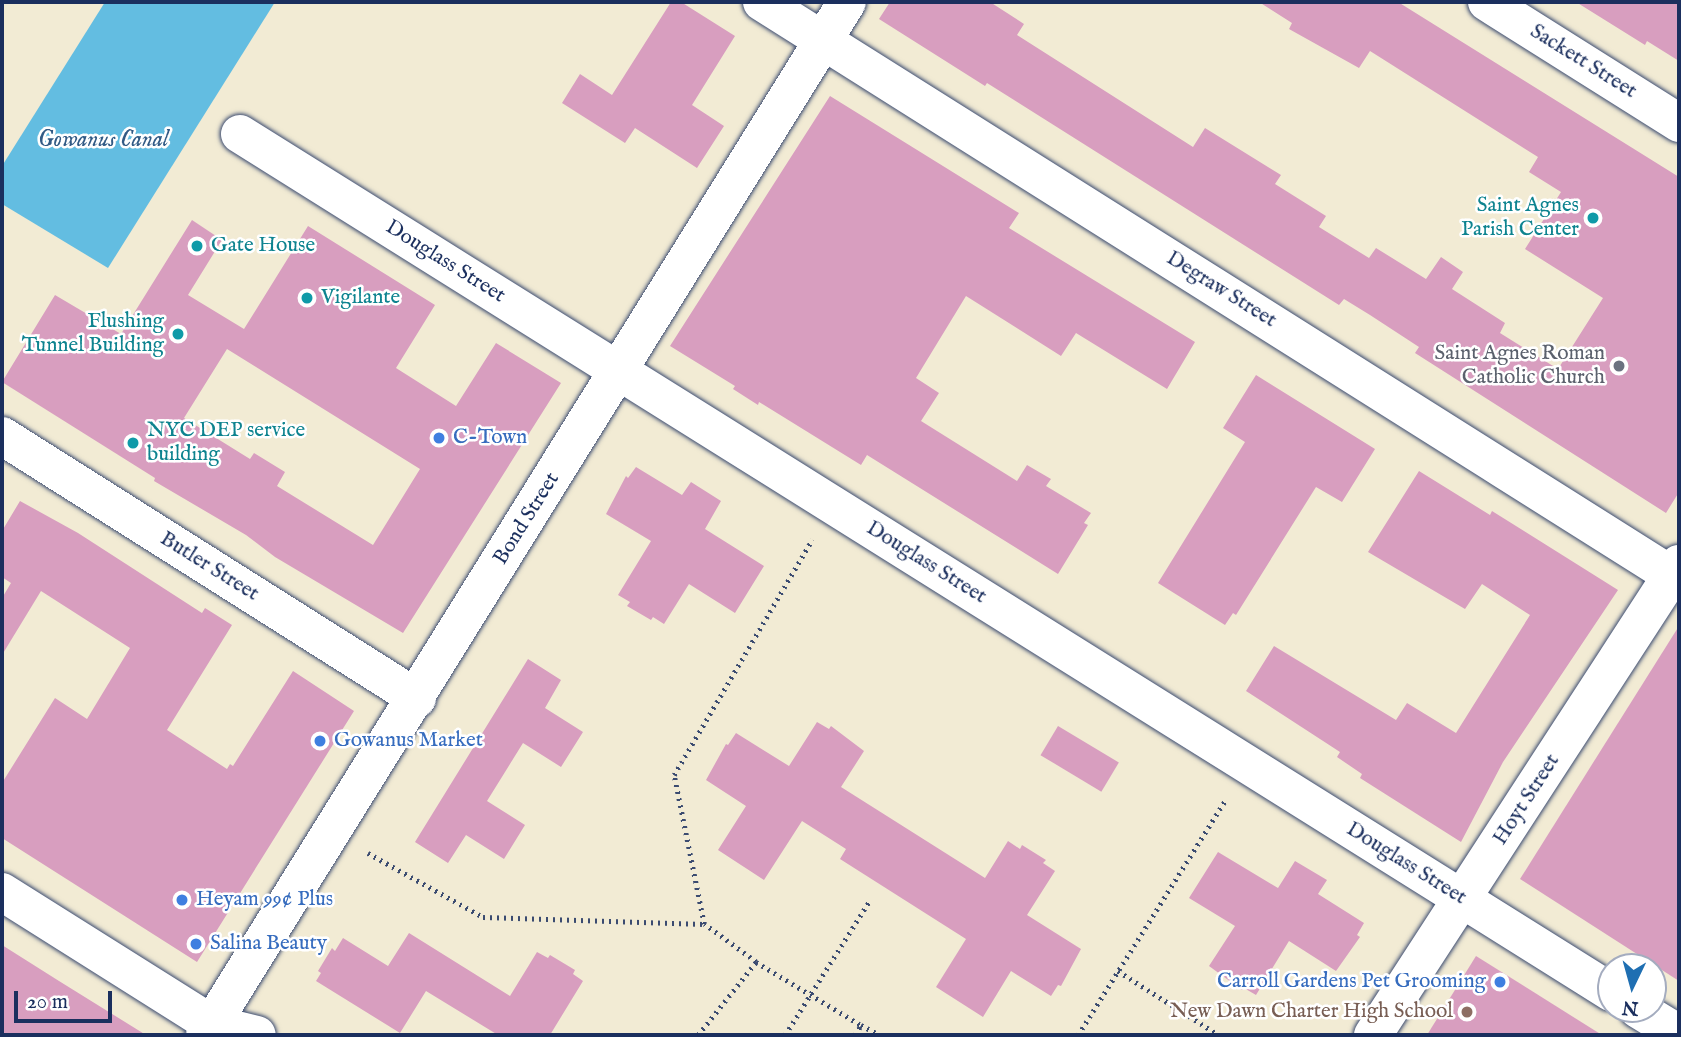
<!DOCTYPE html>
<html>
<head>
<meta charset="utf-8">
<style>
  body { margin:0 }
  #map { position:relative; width:1681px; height:1037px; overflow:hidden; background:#f2ebd4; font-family:"IM FELL English",serif }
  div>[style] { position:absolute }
  .water>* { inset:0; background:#63bde1 }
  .building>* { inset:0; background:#d89ebf; transform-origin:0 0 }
  .path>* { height:4.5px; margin-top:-2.25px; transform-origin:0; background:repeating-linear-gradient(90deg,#3b4b70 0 2px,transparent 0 7px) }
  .roads { filter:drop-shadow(0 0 2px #3b4b70) drop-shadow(0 0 2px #3b4b70) }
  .minor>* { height:38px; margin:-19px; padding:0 19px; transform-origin:19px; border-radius:19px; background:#fff }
  .dots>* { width:19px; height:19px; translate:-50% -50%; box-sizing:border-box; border:4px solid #fff; border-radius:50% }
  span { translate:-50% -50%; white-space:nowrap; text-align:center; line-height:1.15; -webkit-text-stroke:5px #fff; paint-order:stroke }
  .street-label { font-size:21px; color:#1b2f5e }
  .culture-label { font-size:21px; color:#0d838f }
  .right { translate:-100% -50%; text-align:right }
  .left { translate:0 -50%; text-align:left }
  .worship-label { font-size:21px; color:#5b616d }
  .shop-label { font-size:21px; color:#366cbe }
  .education-label { font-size:21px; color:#785e54 }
  .water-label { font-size:23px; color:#315a85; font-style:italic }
  .frame { position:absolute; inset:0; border:4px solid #1b2f5e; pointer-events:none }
  .north { position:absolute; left:1597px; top:953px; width:70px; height:70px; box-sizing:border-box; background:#fff; border:2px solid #a4acbf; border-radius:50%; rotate:185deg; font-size:19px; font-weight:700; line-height:28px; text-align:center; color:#1b2f5e }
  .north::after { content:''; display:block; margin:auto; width:24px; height:32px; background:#1f6fb2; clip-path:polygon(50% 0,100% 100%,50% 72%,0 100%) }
  .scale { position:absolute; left:14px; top:991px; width:98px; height:32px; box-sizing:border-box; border:4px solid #1b2f5e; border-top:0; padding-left:9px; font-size:21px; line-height:24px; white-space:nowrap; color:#1b2f5e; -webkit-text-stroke:5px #fff; paint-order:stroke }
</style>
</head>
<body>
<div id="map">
  <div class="water">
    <div style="clip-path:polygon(105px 2px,275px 2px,108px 268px,2px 204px,2px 166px)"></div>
  </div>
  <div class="building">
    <div style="clip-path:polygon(671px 2px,681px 2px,735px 36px,692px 105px,724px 126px,697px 168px,635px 128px,625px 143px,562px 103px,580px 74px,612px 95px)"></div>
    <div style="clip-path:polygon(890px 2px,990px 2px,1024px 24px,1017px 35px,1193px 147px,1205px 128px,1281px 175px,1275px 184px,1326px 216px,1319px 227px,1369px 258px,1376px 248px,1426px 279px,1441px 257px,1463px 272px,1452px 289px,1505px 323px,1500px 333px,1558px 369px,1603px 298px,1525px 249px,1561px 192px,1529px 172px,1538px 157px,1370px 51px,1359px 68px,1289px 29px,1292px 23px,1259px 2px,1398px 2px,1679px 177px,1679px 492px,1666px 513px,1415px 353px,1419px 347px,1370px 315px,1344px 299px,1339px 305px,987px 83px,985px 86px,879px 19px)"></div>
    <div style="clip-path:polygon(1576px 2px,1679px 2px,1679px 61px,1647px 41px,1645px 45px)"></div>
    <div style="clip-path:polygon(830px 96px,1019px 213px,1009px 228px,1195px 342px,1167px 389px,1076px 333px,1061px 356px,966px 296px,916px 378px,939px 393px,921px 421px,1017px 481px,1027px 465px,1051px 479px,1046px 486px,1091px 513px,1084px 523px,1088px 525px,1058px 574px,867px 455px,861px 465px,759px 402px,758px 405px,733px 389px,735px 386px,670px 346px)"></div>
    <div style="clip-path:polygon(evenodd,192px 220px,222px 240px,188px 295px,244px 329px,308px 226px,435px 305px,396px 368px,456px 406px,496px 343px,561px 383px,403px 633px,275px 557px,246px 535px,154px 481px,155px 478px,2px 382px,55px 295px,121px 334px,192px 220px,227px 349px,420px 469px,373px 545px,277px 486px,285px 472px,254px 453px,250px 459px,184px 418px,227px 349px)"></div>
    <div style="clip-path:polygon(1256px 375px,1375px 449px,1342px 502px,1316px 487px,1236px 615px,1233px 613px,1225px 625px,1158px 583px,1245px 442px,1223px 428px)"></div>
    <div style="clip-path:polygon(636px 467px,682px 495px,691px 482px,721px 501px,705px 529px,764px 566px,735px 613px,689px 584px,664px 624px,653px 617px,651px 620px,627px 606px,630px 602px,618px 595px,651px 541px,606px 514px,626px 476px,628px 478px)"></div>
    <div style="clip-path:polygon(1419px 471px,1490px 515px,1492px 511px,1618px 590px,1503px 762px,1461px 842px,1360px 778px,1362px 774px,1337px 757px,1340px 752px,1246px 691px,1274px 646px,1396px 720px,1407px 703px,1456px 733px,1530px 615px,1482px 584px,1465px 609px,1368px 552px)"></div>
    <div style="clip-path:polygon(20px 501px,78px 533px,202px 613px,205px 608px,232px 625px,167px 730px,227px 769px,230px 764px,233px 766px,293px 671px,354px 711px,197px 962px,2px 838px,2px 783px,55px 698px,87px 719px,130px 648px,41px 591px,2px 655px,2px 598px,11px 583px,2px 577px,2px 531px)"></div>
    <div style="clip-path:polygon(1679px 626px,1679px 981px,1520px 879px)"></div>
    <div style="clip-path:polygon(528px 659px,561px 680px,545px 708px,583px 732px,561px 767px,523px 743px,487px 801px,525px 825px,504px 859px,466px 835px,448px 863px,415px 842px)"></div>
    <div style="clip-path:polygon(817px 722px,829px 729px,831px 726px,864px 751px,841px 787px,985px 878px,1008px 841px,1020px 849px,1022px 845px,1046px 860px,1043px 863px,1055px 871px,1027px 915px,1081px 949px,1061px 986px,1058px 985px,1051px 996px,1011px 971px,983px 1017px,936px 987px,966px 939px,840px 859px,846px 849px,802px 821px,764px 880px,718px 850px,746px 806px,706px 780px,726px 744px,728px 745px,736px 733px,789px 766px)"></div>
    <div style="left:1058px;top:726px;width:71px;height:34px;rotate:31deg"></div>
    <div style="clip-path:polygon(1218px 852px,1278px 888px,1295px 861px,1327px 880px,1318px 894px,1364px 923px,1357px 935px,1360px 937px,1336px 971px,1289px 941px,1256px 995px,1244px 988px,1242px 990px,1209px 966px,1235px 926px,1189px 898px)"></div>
    <div style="clip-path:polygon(409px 933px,510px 996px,537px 952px,548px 958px,550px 955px,575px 970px,573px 974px,583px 981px,550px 1035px,498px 1035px,426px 991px,400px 1033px,316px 981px,321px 973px,318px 971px,332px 948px,335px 951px,343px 938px,388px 966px)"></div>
    <div style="clip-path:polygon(2px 945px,59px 981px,146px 1035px,2px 1035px)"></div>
    <div style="clip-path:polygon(1476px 956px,1602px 1035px,1427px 1035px)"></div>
  </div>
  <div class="path">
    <div style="left:368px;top:853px;width:132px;rotate:29.1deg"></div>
    <div style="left:483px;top:917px;width:221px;rotate:1.8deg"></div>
    <div style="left:756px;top:962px;width:122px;rotate:31deg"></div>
    <div style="left:1118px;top:971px;width:120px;rotate:32.4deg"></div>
    <div style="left:698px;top:1035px;width:93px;rotate:-51.5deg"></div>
    <div style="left:756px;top:962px;width:64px;rotate:-143.8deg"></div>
    <div style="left:704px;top:924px;width:152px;rotate:-101.4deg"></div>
    <div style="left:674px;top:775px;width:273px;rotate:-59.6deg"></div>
    <div style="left:785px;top:1035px;width:160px;rotate:-57.8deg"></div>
    <div style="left:855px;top:1035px;width:12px;rotate:-59deg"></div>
    <div style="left:861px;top:1025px;width:21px;rotate:28deg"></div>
    <div style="left:1078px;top:1035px;width:276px;rotate:-57.9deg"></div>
  </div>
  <div class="roads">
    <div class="minor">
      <div style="left:762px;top:2px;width:1084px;rotate:32.22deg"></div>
      <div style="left:1487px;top:2px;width:227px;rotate:32.2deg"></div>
      <div style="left:240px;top:134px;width:1617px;rotate:32.04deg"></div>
      <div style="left:2px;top:436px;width:491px;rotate:32.3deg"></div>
      <div style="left:2px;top:892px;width:248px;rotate:32.2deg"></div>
      <div style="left:212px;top:1024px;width:46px;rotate:13.7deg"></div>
      <div style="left:1638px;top:1009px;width:48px;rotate:31.4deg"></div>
      <div style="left:205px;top:1035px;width:1216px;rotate:-58.14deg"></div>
      <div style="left:1373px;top:1035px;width:562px;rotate:-56.99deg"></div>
    </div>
  </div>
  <div class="dots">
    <div style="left:1593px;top:218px;background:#0f9aa8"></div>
    <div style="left:197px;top:246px;background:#0f9aa8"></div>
    <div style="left:307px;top:298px;background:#0f9aa8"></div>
    <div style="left:178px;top:334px;background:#0f9aa8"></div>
    <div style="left:1619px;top:366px;background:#6b7280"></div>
    <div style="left:439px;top:438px;background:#3f7fe0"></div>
    <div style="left:133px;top:443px;background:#0f9aa8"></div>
    <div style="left:320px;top:741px;background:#3f7fe0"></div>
    <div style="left:182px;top:900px;background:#3f7fe0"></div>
    <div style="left:196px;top:944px;background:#3f7fe0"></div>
    <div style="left:1500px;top:982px;background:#3f7fe0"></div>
    <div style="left:1467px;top:1012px;background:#8d6e63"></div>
  </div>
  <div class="street-label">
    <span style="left:1583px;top:62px;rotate:32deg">Sackett Street</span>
    <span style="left:445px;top:262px;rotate:32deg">Douglass Street</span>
    <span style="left:1221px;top:290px;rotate:32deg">Degraw Street</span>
    <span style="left:527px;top:519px;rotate:-58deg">Bond Street</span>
    <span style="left:926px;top:563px;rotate:32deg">Douglass Street</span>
    <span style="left:209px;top:567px;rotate:32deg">Butler Street</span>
    <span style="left:1527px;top:800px;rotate:-57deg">Hoyt Street</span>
    <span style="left:1406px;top:864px;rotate:32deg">Douglass Street</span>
  </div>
  <div class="culture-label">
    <span class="right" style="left:1579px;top:218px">Saint Agnes<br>Parish Center</span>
    <span class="left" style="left:211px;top:246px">Gate House</span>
    <span class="left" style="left:321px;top:298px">Vigilante</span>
    <span class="right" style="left:164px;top:334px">Flushing<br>Tunnel Building</span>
    <span class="left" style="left:147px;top:443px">NYC DEP service<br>building</span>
  </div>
  <div class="worship-label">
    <span class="right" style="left:1605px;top:366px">Saint Agnes Roman<br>Catholic Church</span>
  </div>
  <div class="shop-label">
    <span class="left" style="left:453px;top:438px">C-Town</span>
    <span class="left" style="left:334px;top:741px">Gowanus Market</span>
    <span class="left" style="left:196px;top:900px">Heyam 99¢ Plus</span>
    <span class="left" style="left:210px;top:944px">Salina Beauty</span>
    <span class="right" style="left:1486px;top:982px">Carroll Gardens Pet Grooming</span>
  </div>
  <div class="education-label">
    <span class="right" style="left:1453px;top:1012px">New Dawn Charter High School</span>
  </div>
  <div class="water-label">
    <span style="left:103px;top:140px">Gowanus Canal</span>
  </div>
  <div class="frame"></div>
  <div class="north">N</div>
  <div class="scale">20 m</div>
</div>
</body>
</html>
